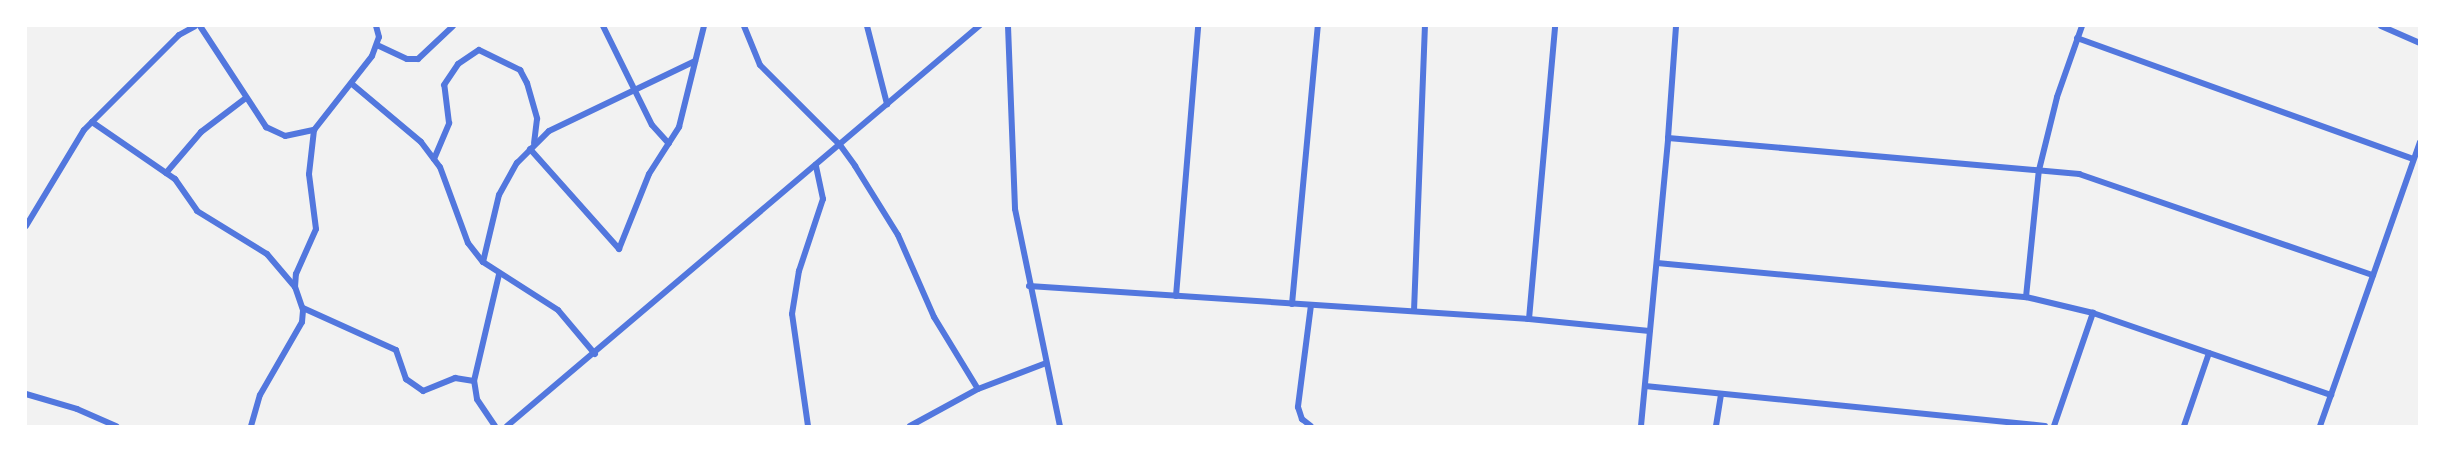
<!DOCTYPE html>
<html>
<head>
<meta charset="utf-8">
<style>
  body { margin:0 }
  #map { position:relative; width:2445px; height:452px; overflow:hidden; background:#f2f2f2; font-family:Raleway,sans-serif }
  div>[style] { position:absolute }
  .minor>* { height:6px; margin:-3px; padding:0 3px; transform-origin:3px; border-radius:3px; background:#5277de }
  span { translate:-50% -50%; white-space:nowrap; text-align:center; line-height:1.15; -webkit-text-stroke:6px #fff; paint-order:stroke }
  .frame { position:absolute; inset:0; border:27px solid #fff; pointer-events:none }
</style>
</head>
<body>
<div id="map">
  <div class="minor">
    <div style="left:200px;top:26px;width:121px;rotate:56.8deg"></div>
    <div style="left:266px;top:127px;width:21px;rotate:25deg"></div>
    <div style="left:285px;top:136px;width:30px;rotate:-12deg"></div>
    <div style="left:603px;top:26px;width:110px;rotate:63.7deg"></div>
    <div style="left:652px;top:125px;width:25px;rotate:48deg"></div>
    <div style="left:744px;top:26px;width:42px;rotate:67.7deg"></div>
    <div style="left:760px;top:65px;width:113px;rotate:45deg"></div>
    <div style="left:840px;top:145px;width:26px;rotate:54deg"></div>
    <div style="left:855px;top:166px;width:81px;rotate:58.1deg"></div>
    <div style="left:898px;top:235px;width:90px;rotate:66.3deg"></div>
    <div style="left:934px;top:317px;width:84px;rotate:58.6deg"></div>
    <div style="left:867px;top:26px;width:81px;rotate:75.6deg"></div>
    <div style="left:1008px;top:26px;width:183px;rotate:87.8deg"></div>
    <div style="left:1015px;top:209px;width:222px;rotate:78.3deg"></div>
    <div style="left:2381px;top:26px;width:43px;rotate:23.6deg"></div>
    <div style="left:2077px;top:38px;width:357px;rotate:19.8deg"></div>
    <div style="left:377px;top:45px;width:33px;rotate:25deg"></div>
    <div style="left:407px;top:59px;width:11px"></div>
    <div style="left:418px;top:59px;width:48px;rotate:-43.3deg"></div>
    <div style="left:352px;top:84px;width:90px;rotate:40deg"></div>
    <div style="left:421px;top:142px;width:31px;rotate:53deg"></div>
    <div style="left:440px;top:167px;width:81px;rotate:69.8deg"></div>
    <div style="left:468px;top:243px;width:24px;rotate:52deg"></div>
    <div style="left:92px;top:122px;width:101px;rotate:34.5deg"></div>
    <div style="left:175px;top:179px;width:39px;rotate:55deg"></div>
    <div style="left:197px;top:211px;width:82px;rotate:31.6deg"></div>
    <div style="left:267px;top:254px;width:43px;rotate:49.7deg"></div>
    <div style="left:1668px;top:138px;width:112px;rotate:-85.9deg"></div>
    <div style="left:530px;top:149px;width:134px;rotate:48.3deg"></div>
    <div style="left:619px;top:249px;width:81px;rotate:-68.2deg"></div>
    <div style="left:649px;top:174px;width:56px;rotate:-57.4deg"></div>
    <div style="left:679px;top:127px;width:104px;rotate:-76.1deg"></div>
    <div style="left:434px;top:159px;width:39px;rotate:-67deg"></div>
    <div style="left:449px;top:123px;width:38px;rotate:-97deg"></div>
    <div style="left:444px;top:85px;width:25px;rotate:-56deg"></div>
    <div style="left:458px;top:64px;width:25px;rotate:-34deg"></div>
    <div style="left:479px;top:50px;width:46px;rotate:26deg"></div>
    <div style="left:520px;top:70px;width:15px;rotate:62deg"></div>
    <div style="left:527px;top:83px;width:37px;rotate:74deg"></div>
    <div style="left:537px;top:119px;width:24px;rotate:97deg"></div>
    <div style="left:166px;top:173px;width:54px;rotate:-49.5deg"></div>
    <div style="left:201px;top:132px;width:56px;rotate:-37.1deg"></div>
    <div style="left:26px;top:226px;width:112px;rotate:-58.9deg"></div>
    <div style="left:84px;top:130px;width:134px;rotate:-45deg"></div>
    <div style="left:179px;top:35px;width:18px;rotate:-29deg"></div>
    <div style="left:1657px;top:263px;width:371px;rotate:5.3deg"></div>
    <div style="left:2026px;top:297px;width:69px;rotate:13.4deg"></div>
    <div style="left:2093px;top:313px;width:252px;rotate:19deg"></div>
    <div style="left:1029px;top:286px;width:501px;rotate:3.78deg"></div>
    <div style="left:1529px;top:319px;width:121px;rotate:5.7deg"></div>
    <div style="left:1176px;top:296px;width:271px;rotate:-85.3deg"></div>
    <div style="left:2026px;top:297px;width:128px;rotate:-84.2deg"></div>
    <div style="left:2039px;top:170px;width:75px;rotate:-76.1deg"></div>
    <div style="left:2057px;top:97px;width:75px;rotate:-70.6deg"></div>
    <div style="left:1292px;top:304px;width:279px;rotate:-84.7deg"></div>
    <div style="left:1311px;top:305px;width:103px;rotate:97.3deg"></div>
    <div style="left:1298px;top:407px;width:13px;rotate:72deg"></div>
    <div style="left:1302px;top:419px;width:11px;rotate:38deg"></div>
    <div style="left:303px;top:308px;width:102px;rotate:24.3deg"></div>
    <div style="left:396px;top:350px;width:31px;rotate:71deg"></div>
    <div style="left:406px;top:379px;width:21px;rotate:35deg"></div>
    <div style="left:423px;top:391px;width:35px;rotate:-22deg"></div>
    <div style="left:455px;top:378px;width:19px;rotate:9deg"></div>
    <div style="left:1414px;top:311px;width:285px;rotate:-87.8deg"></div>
    <div style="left:1529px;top:319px;width:294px;rotate:-84.9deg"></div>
    <div style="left:595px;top:354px;width:57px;rotate:-130.1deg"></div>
    <div style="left:558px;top:310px;width:89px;rotate:-147.4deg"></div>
    <div style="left:483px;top:262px;width:69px;rotate:-76.6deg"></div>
    <div style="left:499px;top:195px;width:37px;rotate:-61deg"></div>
    <div style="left:517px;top:163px;width:45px;rotate:-45deg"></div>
    <div style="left:549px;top:131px;width:162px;rotate:-25.6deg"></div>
    <div style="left:1645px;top:386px;width:402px;rotate:5.7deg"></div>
    <div style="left:26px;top:394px;width:53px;rotate:16.4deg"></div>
    <div style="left:77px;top:409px;width:43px;rotate:23.6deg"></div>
    <div style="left:251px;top:426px;width:32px;rotate:-74deg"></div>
    <div style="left:260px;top:395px;width:84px;rotate:-60.1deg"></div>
    <div style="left:302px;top:322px;width:12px;rotate:-85deg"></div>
    <div style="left:303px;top:310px;width:24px;rotate:-109deg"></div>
    <div style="left:295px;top:287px;width:13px;rotate:-86deg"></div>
    <div style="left:296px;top:274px;width:49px;rotate:-66deg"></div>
    <div style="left:316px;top:229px;width:55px;rotate:-97.3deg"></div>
    <div style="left:309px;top:174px;width:44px;rotate:-83.5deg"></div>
    <div style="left:314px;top:130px;width:94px;rotate:-51.9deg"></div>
    <div style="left:372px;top:56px;width:20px;rotate:-70deg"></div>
    <div style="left:379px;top:37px;width:11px;rotate:-105deg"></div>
    <div style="left:495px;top:426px;width:32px;rotate:-124deg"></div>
    <div style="left:477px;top:399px;width:18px;rotate:-99deg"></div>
    <div style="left:474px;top:381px;width:110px;rotate:-76.8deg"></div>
    <div style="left:507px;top:426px;width:619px;rotate:-40.28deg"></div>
    <div style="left:808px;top:426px;width:113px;rotate:-98.1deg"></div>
    <div style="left:792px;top:314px;width:44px;rotate:-80.8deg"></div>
    <div style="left:799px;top:271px;width:76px;rotate:-71.6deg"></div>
    <div style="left:823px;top:199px;width:35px;rotate:-102deg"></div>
    <div style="left:910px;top:426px;width:77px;rotate:-28.6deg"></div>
    <div style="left:978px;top:389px;width:73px;rotate:-20.9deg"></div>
    <div style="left:1641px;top:426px;width:289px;rotate:-84.6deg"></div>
    <div style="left:1668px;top:138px;width:413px;rotate:5deg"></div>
    <div style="left:2079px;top:174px;width:311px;rotate:19deg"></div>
    <div style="left:1716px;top:426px;width:31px;rotate:-81deg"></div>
    <div style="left:2054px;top:426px;width:120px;rotate:-71deg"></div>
    <div style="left:2184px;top:426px;width:77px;rotate:-71.1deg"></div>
    <div style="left:2320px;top:426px;width:301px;rotate:-70.6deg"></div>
  </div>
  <div class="frame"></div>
</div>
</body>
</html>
